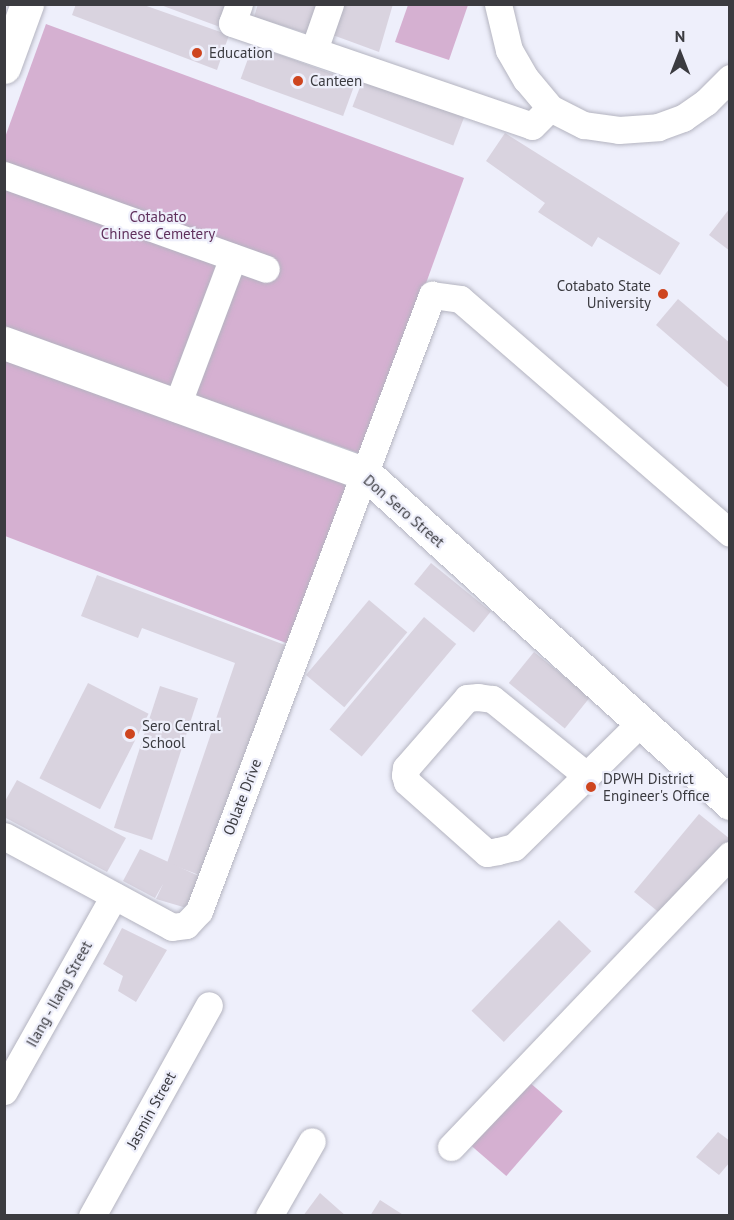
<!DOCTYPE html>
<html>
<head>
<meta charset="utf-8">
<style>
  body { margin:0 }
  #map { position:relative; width:734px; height:1220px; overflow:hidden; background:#eeeffb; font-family:"PT Sans",sans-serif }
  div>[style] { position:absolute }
  .green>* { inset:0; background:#d5b0d1; transform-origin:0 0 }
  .building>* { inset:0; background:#d9d3df; transform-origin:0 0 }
  .roads { filter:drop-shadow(0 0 2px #b4b4c0) drop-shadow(0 0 2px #b4b4c0) }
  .minor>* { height:27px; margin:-13.5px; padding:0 13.5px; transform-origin:13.5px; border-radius:13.5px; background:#fff }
  .major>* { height:33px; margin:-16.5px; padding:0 16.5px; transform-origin:16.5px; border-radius:16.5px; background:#fff }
  .dots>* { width:16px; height:16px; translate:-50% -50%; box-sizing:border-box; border:3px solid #eeeffb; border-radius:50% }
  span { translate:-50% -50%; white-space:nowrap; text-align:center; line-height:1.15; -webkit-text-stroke:4.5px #eeeffb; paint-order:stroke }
  .poi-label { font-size:15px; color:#3b3b40 }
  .left { translate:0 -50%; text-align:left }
  .right { translate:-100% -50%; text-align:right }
  .park-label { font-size:15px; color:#60315d }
  .street-label { font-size:15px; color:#3b3b40 }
  .frame { position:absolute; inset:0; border:6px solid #3b3b40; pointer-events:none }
  .north { position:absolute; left:650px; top:24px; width:60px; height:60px; -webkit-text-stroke:4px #eeeffb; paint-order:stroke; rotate:0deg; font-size:16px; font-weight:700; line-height:24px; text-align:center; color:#3b3b40 }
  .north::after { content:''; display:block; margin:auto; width:21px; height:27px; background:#3b3b40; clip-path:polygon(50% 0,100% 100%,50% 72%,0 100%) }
</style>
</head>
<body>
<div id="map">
  <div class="green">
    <div style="clip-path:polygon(408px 5px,468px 5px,449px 60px,395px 42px)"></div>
    <div style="clip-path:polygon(46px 24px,464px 178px,364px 455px,5px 328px,4px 140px)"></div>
    <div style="clip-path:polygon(4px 356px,354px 484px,294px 646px,5px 536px)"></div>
    <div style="left:528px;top:1081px;width:46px;height:86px;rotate:41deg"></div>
  </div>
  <div class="building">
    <div style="clip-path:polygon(76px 4px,141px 4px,229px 35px,217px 70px,72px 15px)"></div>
    <div style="clip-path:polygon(158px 4px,228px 4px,220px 27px)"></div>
    <div style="clip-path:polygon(258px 4px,319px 4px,309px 34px,254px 17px)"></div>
    <div style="clip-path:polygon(339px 4px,393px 4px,379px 52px,330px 34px)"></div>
    <div style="left:253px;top:45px;width:109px;height:36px;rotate:20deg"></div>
    <div style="left:365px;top:74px;width:108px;height:35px;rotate:21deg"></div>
    <div style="clip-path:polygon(505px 133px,680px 243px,660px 275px,598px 237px,592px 247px,538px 212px,545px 203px,486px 161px)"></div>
    <div style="clip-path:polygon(730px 208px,730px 251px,709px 235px)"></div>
    <div style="clip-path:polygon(678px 299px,730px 343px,730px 389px,656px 325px)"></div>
    <div style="left:431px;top:563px;width:77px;height:27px;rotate:39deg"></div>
    <div style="clip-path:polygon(97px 575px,285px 645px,202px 876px,167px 863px,235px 663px,142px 628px,138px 638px,81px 616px)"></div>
    <div style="left:369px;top:600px;width:50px;height:98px;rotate:40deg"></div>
    <div style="left:424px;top:617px;width:42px;height:147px;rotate:40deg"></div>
    <div style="left:534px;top:652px;width:72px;height:40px;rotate:39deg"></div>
    <div style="left:88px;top:683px;width:68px;height:107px;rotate:27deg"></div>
    <div style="left:160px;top:686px;width:40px;height:149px;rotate:18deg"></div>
    <div style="clip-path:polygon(17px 780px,126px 838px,107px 872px,4px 817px,4px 803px)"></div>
    <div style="clip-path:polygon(699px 814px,730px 839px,730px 845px,667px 919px,634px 892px)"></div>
    <div style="clip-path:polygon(140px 849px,201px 877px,190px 909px,156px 899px,163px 884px,155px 898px,123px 881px)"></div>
    <div style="left:559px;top:920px;width:45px;height:126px;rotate:44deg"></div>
    <div style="clip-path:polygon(122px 928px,167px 950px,136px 1002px,118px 991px,123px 976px,103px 964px)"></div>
    <div style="clip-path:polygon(718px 1132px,730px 1141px,730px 1162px,719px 1175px,696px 1157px)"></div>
    <div style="clip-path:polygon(320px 1193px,346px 1216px,303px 1216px)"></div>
    <div style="clip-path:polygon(380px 1200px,405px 1216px,370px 1216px)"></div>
  </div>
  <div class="roads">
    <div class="minor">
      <div style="left:239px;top:4px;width:20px;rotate:110deg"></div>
      <div style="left:232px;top:23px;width:317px;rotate:18.9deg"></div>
      <div style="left:532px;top:126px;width:25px;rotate:-45deg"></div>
      <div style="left:498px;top:4px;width:47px;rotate:76.6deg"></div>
      <div style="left:509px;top:50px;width:34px;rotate:60deg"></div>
      <div style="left:526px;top:79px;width:38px;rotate:50deg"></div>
      <div style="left:550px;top:108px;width:38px;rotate:27deg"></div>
      <div style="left:584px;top:125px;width:35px;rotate:8deg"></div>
      <div style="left:619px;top:130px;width:39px;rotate:-4deg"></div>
      <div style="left:658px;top:127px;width:27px;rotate:-20deg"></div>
      <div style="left:683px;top:118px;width:28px;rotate:-35deg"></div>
      <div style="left:706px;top:102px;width:34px;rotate:-45deg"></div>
      <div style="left:314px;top:50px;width:49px;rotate:-70.8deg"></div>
      <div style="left:4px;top:175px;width:278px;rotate:19.7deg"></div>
      <div style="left:176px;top:408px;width:161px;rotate:-69.3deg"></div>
      <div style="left:586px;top:775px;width:121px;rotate:-141deg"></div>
      <div style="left:492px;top:699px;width:14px;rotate:-172deg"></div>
      <div style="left:478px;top:697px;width:11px;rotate:175deg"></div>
      <div style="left:467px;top:698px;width:93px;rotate:131.1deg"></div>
      <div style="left:406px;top:768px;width:7px;rotate:98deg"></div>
      <div style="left:405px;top:775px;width:7px;rotate:74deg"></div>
      <div style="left:407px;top:782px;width:107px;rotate:41.6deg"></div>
      <div style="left:487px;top:853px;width:11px;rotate:-10deg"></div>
      <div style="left:498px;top:851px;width:16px;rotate:-14deg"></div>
      <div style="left:514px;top:847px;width:177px;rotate:-44.5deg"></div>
      <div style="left:4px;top:836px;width:191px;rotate:28.4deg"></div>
      <div style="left:172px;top:927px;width:14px;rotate:-8deg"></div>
      <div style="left:186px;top:925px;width:19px;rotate:-47deg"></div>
      <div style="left:199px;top:911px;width:659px;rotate:-69.28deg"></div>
      <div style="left:432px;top:295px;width:28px;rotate:8deg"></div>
      <div style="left:460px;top:299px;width:357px;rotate:40.9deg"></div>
      <div style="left:4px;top:1091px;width:224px;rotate:-60.6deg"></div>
      <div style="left:451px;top:1147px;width:404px;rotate:-46.3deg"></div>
      <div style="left:92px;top:1216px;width:241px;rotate:-61deg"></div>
      <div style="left:269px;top:1216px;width:86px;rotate:-60.2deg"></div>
    </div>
    <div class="major">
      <div style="left:4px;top:67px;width:67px;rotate:-69.9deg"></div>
      <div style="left:4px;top:343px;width:385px;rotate:19.9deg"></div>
      <div style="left:366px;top:474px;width:491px;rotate:42.1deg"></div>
    </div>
  </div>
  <div class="dots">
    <div style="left:197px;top:53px;background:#ce451f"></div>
    <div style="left:298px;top:81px;background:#ce451f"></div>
    <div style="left:663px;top:294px;background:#ce451f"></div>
    <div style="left:130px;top:734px;background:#ce451f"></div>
    <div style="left:591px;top:787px;background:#ce451f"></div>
  </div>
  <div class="poi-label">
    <span class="left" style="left:209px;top:53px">Education</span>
    <span class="left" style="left:310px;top:81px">Canteen</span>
    <span class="right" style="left:651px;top:294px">Cotabato State<br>University</span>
    <span class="left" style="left:142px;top:734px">Sero Central<br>School</span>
    <span class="left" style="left:603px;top:787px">DPWH District<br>Engineer's Office</span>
  </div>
  <div class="park-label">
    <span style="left:158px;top:225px">Cotabato<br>Chinese Cemetery</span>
  </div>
  <div class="street-label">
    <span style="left:404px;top:511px;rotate:41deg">Don Sero Street</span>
    <span style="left:242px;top:797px;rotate:-69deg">Oblate Drive</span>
    <span style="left:59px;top:994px;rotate:-61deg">Ilang - Ilang Street</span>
    <span style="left:151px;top:1110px;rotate:-61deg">Jasmin Street</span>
  </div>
  <div class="frame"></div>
  <div class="north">N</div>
</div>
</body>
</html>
